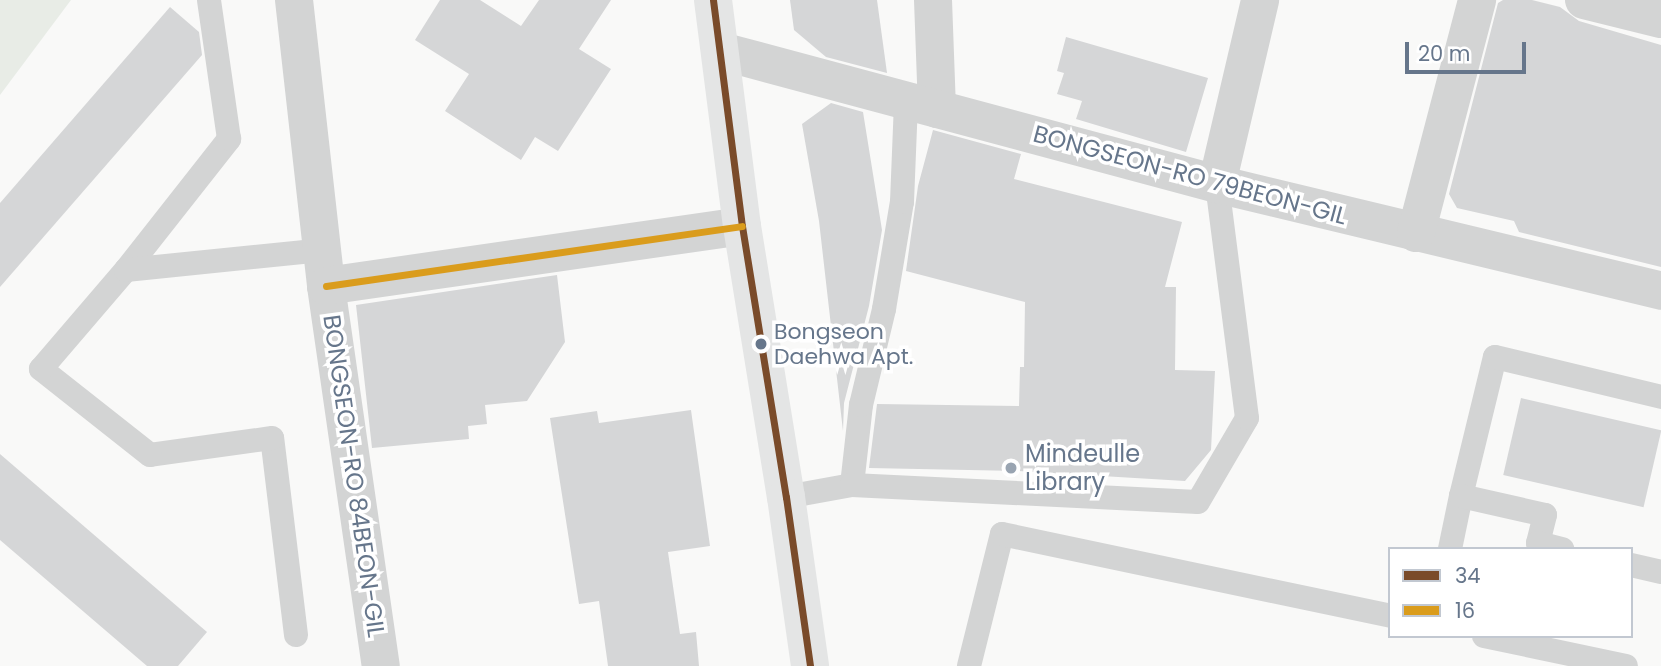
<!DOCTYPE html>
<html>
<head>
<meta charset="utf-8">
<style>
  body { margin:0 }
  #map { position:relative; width:1661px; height:666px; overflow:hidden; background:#f9f9f8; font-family:Poppins,sans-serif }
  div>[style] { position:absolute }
  .green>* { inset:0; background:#e8ece6 }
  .building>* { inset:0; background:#d5d6d7; transform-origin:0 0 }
  .service>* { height:24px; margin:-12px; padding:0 12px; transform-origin:12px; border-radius:12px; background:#d3d4d4 }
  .minor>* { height:38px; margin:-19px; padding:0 19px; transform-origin:19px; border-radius:19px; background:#d3d4d4 }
  .secondary>* { height:38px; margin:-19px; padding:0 19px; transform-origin:19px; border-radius:19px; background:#e4e5e5 }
  .bus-1>* { height:7px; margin:-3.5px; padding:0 3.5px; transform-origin:3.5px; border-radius:3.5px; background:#7a4b2a }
  .bus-2>* { height:7px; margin:-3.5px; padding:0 3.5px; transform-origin:3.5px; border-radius:3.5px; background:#da9c1c }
  .dots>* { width:19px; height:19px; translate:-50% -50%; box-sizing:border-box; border:4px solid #fff; border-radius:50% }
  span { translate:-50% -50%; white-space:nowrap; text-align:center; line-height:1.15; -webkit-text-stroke:7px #fff; paint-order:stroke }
  .bus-label { font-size:22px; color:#66768b }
  .left { translate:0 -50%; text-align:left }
  .street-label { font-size:24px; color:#66768b }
  .poi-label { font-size:24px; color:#66768b }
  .legend { position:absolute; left:1388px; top:547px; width:245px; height:91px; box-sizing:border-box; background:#fff; border:2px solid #c2c8d1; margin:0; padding:9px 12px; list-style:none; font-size:21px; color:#66768b }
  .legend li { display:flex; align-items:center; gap:14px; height:35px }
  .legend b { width:35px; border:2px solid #c2c8d1 }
  .scale { position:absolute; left:1405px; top:42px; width:121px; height:32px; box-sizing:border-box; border:4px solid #66768b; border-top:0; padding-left:9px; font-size:21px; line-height:24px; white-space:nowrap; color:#66768b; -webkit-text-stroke:5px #fff; paint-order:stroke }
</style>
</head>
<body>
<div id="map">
  <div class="green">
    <div style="clip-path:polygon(0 0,71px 0,0 95px)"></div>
  </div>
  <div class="building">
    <div style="clip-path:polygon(440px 0,480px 0,521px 26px,539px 0,611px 0,579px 49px,611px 69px,558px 151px,535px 137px,521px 160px,445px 111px,469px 74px,415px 40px)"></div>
    <div style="clip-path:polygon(790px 0,877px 0,887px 73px,826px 57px,794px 30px)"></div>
    <div style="clip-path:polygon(1503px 0,1532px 0,1560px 7px,1579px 21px,1661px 45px,1661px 267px,1519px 232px,1514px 221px,1457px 208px,1449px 194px,1498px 3px)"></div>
    <div style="clip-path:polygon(170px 7px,199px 32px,202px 55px,0 287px,0 203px)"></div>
    <div style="clip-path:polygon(1066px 37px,1208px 78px,1186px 152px,1076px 119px,1082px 101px,1057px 94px,1064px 73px,1057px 71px)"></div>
    <div style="clip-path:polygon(831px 103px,863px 112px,882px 230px,869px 306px,844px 403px,843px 431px,819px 221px,802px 124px)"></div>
    <div style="clip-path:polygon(933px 130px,1021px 154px,1014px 179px,1182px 222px,1165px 287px,1176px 287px,1175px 370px,1215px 371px,1211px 450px,1185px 481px,1018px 471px,869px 468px,877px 404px,1019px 406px,1020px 367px,1024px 367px,1025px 302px,906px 271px,918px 186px)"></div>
    <div style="clip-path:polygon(557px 275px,565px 342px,527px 401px,485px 405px,487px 424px,468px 426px,469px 439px,372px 448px,356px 305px)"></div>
    <div style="left:1521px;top:398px;width:144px;height:79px;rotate:13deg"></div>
    <div style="clip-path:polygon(691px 410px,710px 546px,668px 552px,680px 634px,696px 632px,699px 666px,608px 666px,599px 601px,579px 604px,550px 418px,597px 411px,599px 423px)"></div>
    <div style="clip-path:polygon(0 454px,207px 632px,178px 666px,147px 666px,0 540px)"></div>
  </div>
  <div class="service">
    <div style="left:126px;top:270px;width:167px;rotate:-51.8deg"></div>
    <div style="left:229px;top:139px;width:140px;rotate:-98.2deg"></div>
    <div style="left:852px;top:485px;width:81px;rotate:-83.6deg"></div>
    <div style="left:861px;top:405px;width:99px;rotate:-76.5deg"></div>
    <div style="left:884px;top:309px;width:109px;rotate:-80.5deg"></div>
    <div style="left:902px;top:202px;width:101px;rotate:-87.7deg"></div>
    <div style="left:1461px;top:496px;width:143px;rotate:-76.3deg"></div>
    <div style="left:1495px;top:357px;width:171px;rotate:13.5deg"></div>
    <div style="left:786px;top:497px;width:67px;rotate:-10.3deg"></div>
    <div style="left:852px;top:485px;width:346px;rotate:2.8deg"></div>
    <div style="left:1198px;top:502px;width:97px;rotate:-59.7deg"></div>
    <div style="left:1247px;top:418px;width:236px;rotate:-97.3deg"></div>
    <div style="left:1450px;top:549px;width:54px;rotate:-78.3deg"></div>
    <div style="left:1461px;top:496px;width:86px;rotate:12.7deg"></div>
    <div style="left:1545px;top:515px;width:29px;rotate:104deg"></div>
    <div style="left:1538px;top:543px;width:25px;rotate:14deg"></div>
    <div style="left:1631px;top:565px;width:31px;rotate:13deg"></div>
    <div style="left:296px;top:635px;width:198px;rotate:-96.9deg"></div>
    <div style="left:272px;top:438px;width:123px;rotate:172.1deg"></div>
    <div style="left:150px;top:455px;width:139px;rotate:-141.7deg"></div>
    <div style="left:41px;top:369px;width:130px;rotate:-49.4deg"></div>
    <div style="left:126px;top:270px;width:197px;rotate:-5.8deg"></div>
    <div style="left:1484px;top:636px;width:145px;rotate:11.9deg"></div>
    <div style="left:969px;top:666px;width:136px;rotate:-76deg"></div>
    <div style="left:1002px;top:534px;width:397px;rotate:11.9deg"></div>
  </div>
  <div class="minor">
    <div style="left:294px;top:0;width:288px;rotate:83.6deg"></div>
    <div style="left:326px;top:286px;width:384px;rotate:81.8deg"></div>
    <div style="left:933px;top:0;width:109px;rotate:87.9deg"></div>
    <div style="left:1584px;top:0;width:79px;rotate:13.9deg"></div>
    <div style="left:721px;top:51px;width:514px;rotate:15.01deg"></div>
    <div style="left:1217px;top:184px;width:457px;rotate:13.5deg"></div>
    <div style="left:1217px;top:184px;width:189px;rotate:-76.8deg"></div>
    <div style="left:1416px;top:233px;width:241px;rotate:-75.3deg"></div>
    <div style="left:326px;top:286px;width:420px;rotate:-8.2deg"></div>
  </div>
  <div class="secondary">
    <div style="left:713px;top:0;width:228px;rotate:82.7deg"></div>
    <div style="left:742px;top:226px;width:275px;rotate:80.8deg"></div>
    <div style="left:786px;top:497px;width:171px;rotate:81.9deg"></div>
  </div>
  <div class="bus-1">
    <div style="left:713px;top:0;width:228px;rotate:82.7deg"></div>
    <div style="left:742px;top:226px;width:275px;rotate:80.8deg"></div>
    <div style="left:786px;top:497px;width:171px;rotate:81.9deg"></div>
  </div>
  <div class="bus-2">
    <div style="left:326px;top:286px;width:420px;rotate:-8.2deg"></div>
  </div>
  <div class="dots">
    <div style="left:761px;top:344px;background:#66768b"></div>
    <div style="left:1011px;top:468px;background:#99a4b1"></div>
  </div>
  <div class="bus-label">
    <span class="left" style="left:774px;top:344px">Bongseon<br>Daehwa Apt.</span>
  </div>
  <div class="street-label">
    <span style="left:1190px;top:175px;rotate:15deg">BONGSEON-RO 79BEON-GIL</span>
    <span style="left:354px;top:476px;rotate:82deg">BONGSEON-RO 84BEON-GIL</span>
  </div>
  <div class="poi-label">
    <span class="left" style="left:1025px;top:468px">Mindeulle<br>Library</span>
  </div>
  <ul class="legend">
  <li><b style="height:9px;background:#7a4b2a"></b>34</li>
  <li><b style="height:9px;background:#da9c1c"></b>16</li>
  </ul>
  <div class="scale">20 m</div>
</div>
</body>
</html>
